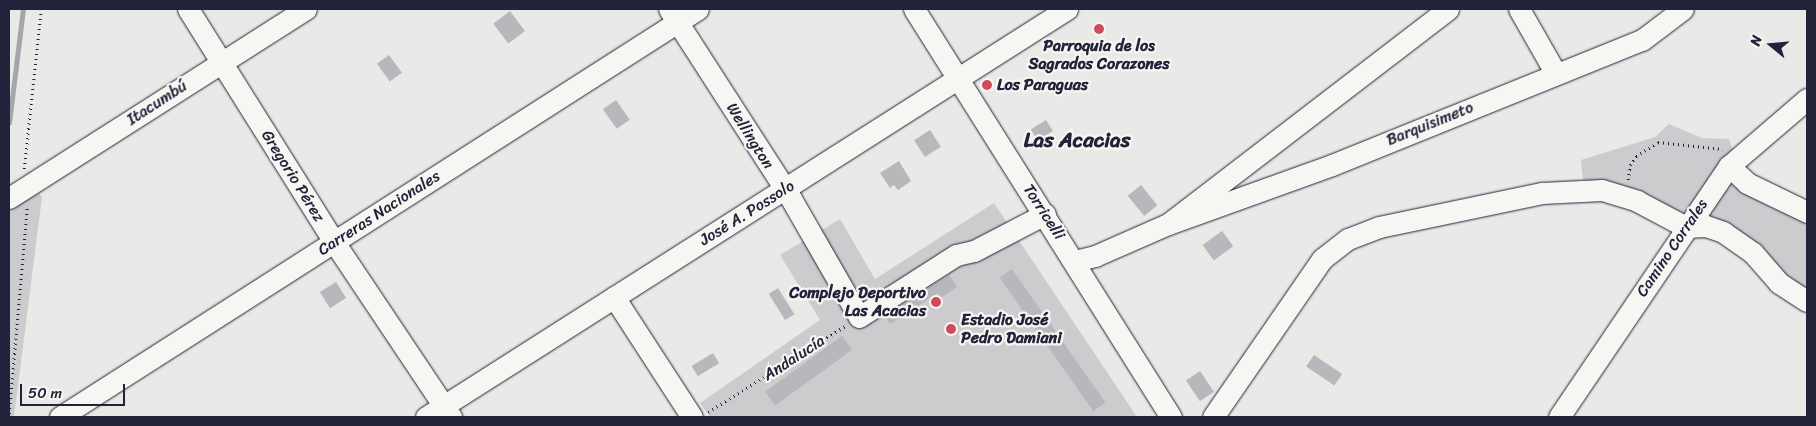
<!DOCTYPE html>
<html>
<head>
<meta charset="utf-8">
<style>
  body { margin:0 }
  #map { position:relative; width:1816px; height:426px; overflow:hidden; background:#e9e9e7; font-family:Sriracha,sans-serif }
  div>[style] { position:absolute }
  .green>* { inset:0; background:#ccccce }
  .stream>* { height:4.5px; margin:-2.25px; padding:0 2.25px; transform-origin:2.25px; border-radius:2.25px; background:#a5a5ac }
  .building>* { inset:0; background:#b8b8bc; transform-origin:0 0 }
  .path>* { height:2.5px; margin-top:-1.25px; transform-origin:0; background:repeating-linear-gradient(90deg,#22223b 0 1px,transparent 0 5px) }
  .roads { filter:drop-shadow(0 0 1px #22223b) drop-shadow(0 0 1px #22223b) }
  .minor>* { height:21px; margin:-10.5px; padding:0 10.5px; transform-origin:10.5px; border-radius:10.5px; background:#f6f6f2 }
  .dots>* { width:14px; height:14px; translate:-50% -50%; box-sizing:border-box; border:2px solid #f6f6f2; border-radius:50% }
  span { translate:-50% -50%; white-space:nowrap; text-align:center; line-height:1.15; -webkit-text-stroke:4.5px #f6f6f2; paint-order:stroke }
  .poi-label { font-size:16px; color:#22223b; font-weight:700 }
  .left { translate:0 -50%; text-align:left }
  .right { translate:-100% -50%; text-align:right }
  .street-label { font-size:16px; color:#22223b }
  .district-label { font-size:21px; color:#22223b; font-weight:700 }
  .frame { position:absolute; inset:0; border:10px solid #22223b; pointer-events:none }
  .north { position:absolute; left:1746px; top:20px; width:50px; height:50px; -webkit-text-stroke:4px #f6f6f2; paint-order:stroke; rotate:287deg; font-size:14px; font-weight:700; line-height:20px; text-align:center; color:#22223b }
  .north::after { content:''; display:block; margin:auto; width:18px; height:22px; background:#22223b; clip-path:polygon(50% 0,100% 100%,50% 72%,0 100%) }
  .scale { position:absolute; left:20px; top:384px; width:105px; height:22px; box-sizing:border-box; border:2px solid #22223b; border-top:0; padding-left:6px; font-size:15px; line-height:18px; white-space:nowrap; color:#22223b; -webkit-text-stroke:4px #f6f6f2; paint-order:stroke }
</style>
</head>
<body>
<div id="map">
  <div class="green">
    <div style="clip-path:polygon(1669px 124px,1702px 138px,1729px 139px,1734px 153px,1684px 213px,1583px 180px,1581px 160px,1655px 137px)"></div>
    <div style="clip-path:polygon(1728px 183px,1807px 219px,1807px 292px,1707px 217px)"></div>
    <div style="clip-path:polygon(36px 189px,42px 197px,14px 417px,9px 417px,9px 206px)"></div>
    <div style="clip-path:polygon(994px 203px,1137px 417px,710px 417px,700px 403px,820px 320px,780px 255px,840px 219px,875px 279px)"></div>
  </div>
  <div class="stream">
    <div style="left:9px;top:123px;width:115px;rotate:-83deg"></div>
  </div>
  <div class="building">
    <div style="left:510px;top:11px;width:25px;height:21px;rotate:53deg"></div>
    <div style="left:389px;top:55px;width:22px;height:15px;rotate:54deg"></div>
    <div style="left:616px;top:100px;width:24px;height:16px;rotate:55deg"></div>
    <div style="left:1046px;top:120px;width:13px;height:18px;rotate:58deg"></div>
    <div style="left:930px;top:130px;width:20px;height:19px;rotate:57deg"></div>
    <div style="clip-path:polygon(899px 161px,911px 181px,898px 190px,894px 185px,890px 188px,880px 173px)"></div>
    <div style="left:1141px;top:185px;width:26px;height:17px;rotate:51deg"></div>
    <div style="left:1222px;top:231px;width:19px;height:24px;rotate:54deg"></div>
    <div style="left:1012px;top:269px;width:163px;height:15px;rotate:55deg"></div>
    <div style="clip-path:polygon(949px 275px,957px 287px,941px 298px,938px 293px,890px 324px,885px 316px)"></div>
    <div style="left:336px;top:282px;width:19px;height:19px;rotate:58deg"></div>
    <div style="left:778px;top:288px;width:31px;height:11px;rotate:58deg"></div>
    <div style="left:842px;top:336px;width:17px;height:95px;rotate:54deg"></div>
    <div style="left:713px;top:353px;width:12px;height:25px;rotate:59deg"></div>
    <div style="left:1314px;top:355px;width:34px;height:14px;rotate:34deg"></div>
    <div style="left:1200px;top:371px;width:25px;height:17px;rotate:56deg"></div>
  </div>
  <div class="path">
    <div style="left:24px;top:169px;width:161px;rotate:-83.9deg"></div>
    <div style="left:1628px;top:180px;width:15px;rotate:-82deg"></div>
    <div style="left:1630px;top:165px;width:11px;rotate:-56deg"></div>
    <div style="left:1636px;top:156px;width:26px;rotate:-32deg"></div>
    <div style="left:1658px;top:142px;width:65px;rotate:6.1deg"></div>
    <div style="left:708px;top:412px;width:162px;rotate:-32.1deg"></div>
    <div style="left:9px;top:414px;width:207px;rotate:-85deg"></div>
  </div>
  <div class="roads">
    <div class="minor">
      <div style="left:188px;top:9px;width:275px;rotate:57.9deg"></div>
      <div style="left:334px;top:242px;width:211px;rotate:56.2deg"></div>
      <div style="left:669px;top:9px;width:224px;rotate:57.2deg"></div>
      <div style="left:790px;top:197px;width:138px;rotate:60.1deg"></div>
      <div style="left:859px;top:317px;width:115px;rotate:-32.6deg"></div>
      <div style="left:956px;top:255px;width:18px;rotate:-13deg"></div>
      <div style="left:974px;top:251px;width:80px;rotate:-27.5deg"></div>
      <div style="left:914px;top:9px;width:482px;rotate:57.8deg"></div>
      <div style="left:1519px;top:9px;width:73px;rotate:60.3deg"></div>
      <div style="left:1729px;top:166px;width:25px;rotate:43deg"></div>
      <div style="left:1747px;top:183px;width:67px;rotate:25.8deg"></div>
      <div style="left:9px;top:198px;width:352px;rotate:-32.5deg"></div>
      <div style="left:1168px;top:224px;width:174px;rotate:-19.8deg"></div>
      <div style="left:1332px;top:165px;width:334px;rotate:-22deg"></div>
      <div style="left:1642px;top:40px;width:51px;rotate:-37.1deg"></div>
      <div style="left:1075px;top:261px;width:21px;rotate:-14deg"></div>
      <div style="left:1095px;top:256px;width:80px;rotate:-23.7deg"></div>
      <div style="left:1168px;top:224px;width:353px;rotate:-37.5deg"></div>
      <div style="left:614px;top:297px;width:143px;rotate:57deg"></div>
      <div style="left:60px;top:417px;width:757px;rotate:-32.6deg"></div>
      <div style="left:426px;top:417px;width:760px;rotate:-32.48deg"></div>
      <div style="left:1213px;top:417px;width:192px;rotate:-55.4deg"></div>
      <div style="left:1322px;top:259px;width:33px;rotate:-38deg"></div>
      <div style="left:1348px;top:239px;width:33px;rotate:-21deg"></div>
      <div style="left:1379px;top:227px;width:167px;rotate:-11.8deg"></div>
      <div style="left:1542px;top:193px;width:60px;rotate:-2.9deg"></div>
      <div style="left:1602px;top:190px;width:37px;rotate:17deg"></div>
      <div style="left:1637px;top:201px;width:55px;rotate:28deg"></div>
      <div style="left:1686px;top:227px;width:20px;rotate:-3deg"></div>
      <div style="left:1706px;top:226px;width:18px;rotate:19deg"></div>
      <div style="left:1723px;top:232px;width:37px;rotate:35deg"></div>
      <div style="left:1753px;top:253px;width:40px;rotate:49deg"></div>
      <div style="left:1779px;top:283px;width:33px;rotate:33deg"></div>
      <div style="left:1559px;top:417px;width:303px;rotate:-55.9deg"></div>
      <div style="left:1729px;top:166px;width:103px;rotate:-40.7deg"></div>
    </div>
  </div>
  <div class="dots">
    <div style="left:1099px;top:29px;background:#d1495b"></div>
    <div style="left:987px;top:85px;background:#d1495b"></div>
    <div style="left:936px;top:302px;background:#d1495b"></div>
    <div style="left:951px;top:329px;background:#d1495b"></div>
  </div>
  <div class="poi-label">
    <span style="left:1099px;top:55px">Parroquia de los<br>Sagrados Corazones</span>
    <span class="left" style="left:997px;top:85px">Los Paraguas</span>
    <span class="right" style="left:926px;top:302px">Complejo Deportivo<br>Las Acacias</span>
    <span class="left" style="left:961px;top:329px">Estadio José<br>Pedro Damiani</span>
  </div>
  <div class="street-label">
    <span style="left:157px;top:103px;rotate:-33deg">Itacumbú</span>
    <span style="left:1430px;top:124px;rotate:-22deg">Barquisimeto</span>
    <span style="left:750px;top:136px;rotate:58deg">Wellington</span>
    <span style="left:293px;top:176px;rotate:58deg">Gregorio Pérez</span>
    <span style="left:1044px;top:212px;rotate:57deg">Torricelli</span>
    <span style="left:379px;top:213px;rotate:-33deg">Carreras Nacionales</span>
    <span style="left:747px;top:213px;rotate:-32deg">José A. Possolo</span>
    <span style="left:1672px;top:248px;rotate:-56deg">Camino Corrales</span>
    <span style="left:794px;top:358px;rotate:-33deg">Andalucía</span>
  </div>
  <div class="district-label">
    <span style="left:1077px;top:140px">Las Acacias</span>
  </div>
  <div class="frame"></div>
  <div class="north">N</div>
  <div class="scale">50 m</div>
</div>
</body>
</html>
